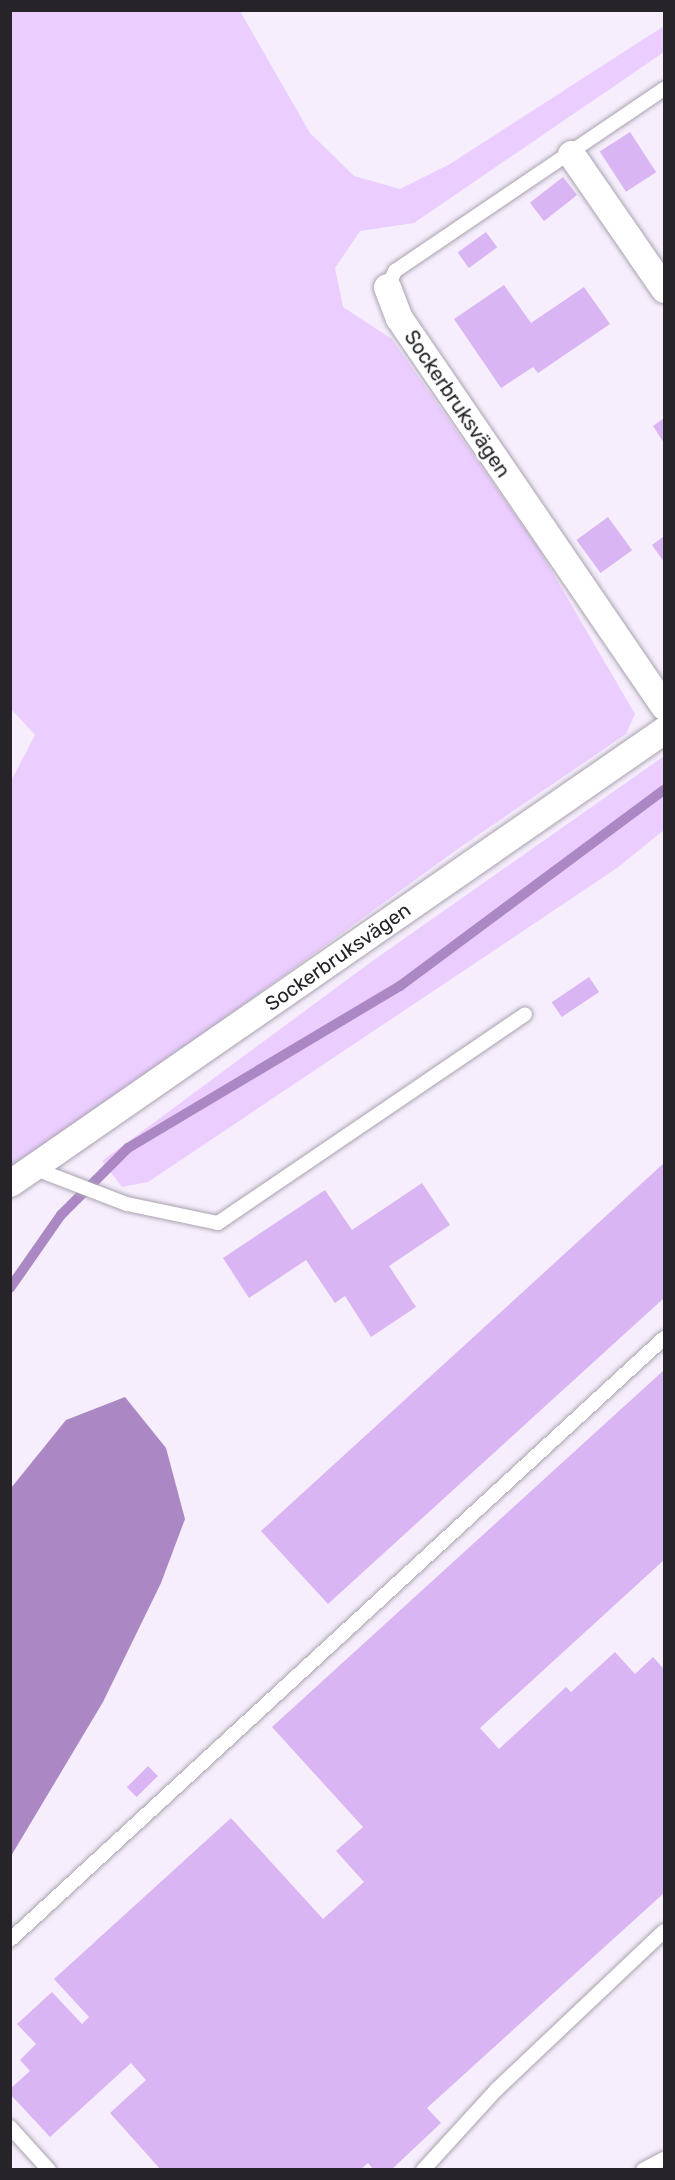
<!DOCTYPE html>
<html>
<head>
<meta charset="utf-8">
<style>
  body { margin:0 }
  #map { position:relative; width:675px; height:2180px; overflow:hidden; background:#f6eefc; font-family:Rubik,sans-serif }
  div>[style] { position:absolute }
  .green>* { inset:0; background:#ebceff }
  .water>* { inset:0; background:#ab87c4 }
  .stream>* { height:10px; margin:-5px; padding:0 5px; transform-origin:5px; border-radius:5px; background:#ab87c4 }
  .building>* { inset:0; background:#dab5f4; transform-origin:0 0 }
  .roads { filter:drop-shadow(0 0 2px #a9a2af) drop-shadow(0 0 2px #a9a2af) }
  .lane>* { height:14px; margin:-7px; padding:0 7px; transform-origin:7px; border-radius:7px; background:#fff }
  .street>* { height:27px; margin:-13.5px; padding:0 13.5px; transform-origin:13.5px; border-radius:13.5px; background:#fff }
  span { translate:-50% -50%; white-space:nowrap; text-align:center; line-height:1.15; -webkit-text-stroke:5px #fff; paint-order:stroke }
  .street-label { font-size:20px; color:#272429 }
  .frame { position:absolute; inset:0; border:12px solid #272429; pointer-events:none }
</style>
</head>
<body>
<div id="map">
  <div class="green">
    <div style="clip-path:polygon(11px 11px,240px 11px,310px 133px,354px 176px,400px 189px,450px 164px,664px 26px,664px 52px,414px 223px,360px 231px,335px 268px,343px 307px,392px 339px,537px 546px,635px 714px,626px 734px,459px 848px,60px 1138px,11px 1167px,11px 781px,35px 735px,11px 709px)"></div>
    <div style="clip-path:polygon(664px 756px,664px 830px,617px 868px,148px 1182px,122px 1187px,102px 1161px,371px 962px)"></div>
  </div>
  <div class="water">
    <div style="clip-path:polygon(125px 1397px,166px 1448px,185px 1519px,161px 1583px,103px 1702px,11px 1856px,11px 1488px,66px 1420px)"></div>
  </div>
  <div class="stream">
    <div style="left:10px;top:1288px;width:89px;rotate:-55.1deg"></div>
    <div style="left:61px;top:1215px;width:95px;rotate:-45deg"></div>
    <div style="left:128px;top:1148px;width:317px;rotate:-30.8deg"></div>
    <div style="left:400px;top:986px;width:329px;rotate:-36.6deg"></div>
  </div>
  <div class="building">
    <div style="left:630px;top:132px;width:48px;height:36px;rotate:57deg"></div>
    <div style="left:563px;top:177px;width:23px;height:42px;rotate:52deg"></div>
    <div style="left:486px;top:232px;width:19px;height:35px;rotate:54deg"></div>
    <div style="clip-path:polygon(504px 285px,531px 323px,584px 287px,610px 324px,538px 373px,533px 367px,501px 388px,454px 319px)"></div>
    <div style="clip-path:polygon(664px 418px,664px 443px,653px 426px)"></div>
    <div style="left:608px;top:517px;width:41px;height:39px;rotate:54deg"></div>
    <div style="clip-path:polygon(664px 536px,664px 562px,652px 545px)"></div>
    <div style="left:589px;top:977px;width:18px;height:45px;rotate:56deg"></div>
    <div style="clip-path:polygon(664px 1163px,664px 1298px,328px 1604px,261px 1531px)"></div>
    <div style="clip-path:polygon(422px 1183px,450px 1225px,389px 1266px,416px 1307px,371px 1337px,345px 1296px,335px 1303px,306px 1260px,249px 1298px,223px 1258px,325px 1190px,352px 1230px)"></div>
    <div style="clip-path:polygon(664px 1370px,664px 1560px,480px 1728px,499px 1749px,566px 1687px,571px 1692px,615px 1652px,635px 1674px,653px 1657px,664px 1669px,664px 1893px,427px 2108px,441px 2123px,391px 2170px,374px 2170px,368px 2163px,360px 2170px,161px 2170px,110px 2113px,146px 2080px,131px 2063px,50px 2137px,10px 2094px,10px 2089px,30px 2071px,20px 2060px,36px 2044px,17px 2024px,52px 1992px,82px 2024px,89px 2017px,54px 1979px,231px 1818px,323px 1919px,364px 1882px,336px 1851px,363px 1827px,272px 1727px)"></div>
    <div style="left:148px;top:1766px;width:14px;height:30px;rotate:45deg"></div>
  </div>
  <div class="roads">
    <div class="lane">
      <div style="left:387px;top:287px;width:18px;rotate:-63deg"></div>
      <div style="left:395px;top:271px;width:325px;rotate:-34.1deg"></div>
      <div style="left:33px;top:1168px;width:101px;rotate:21deg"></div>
      <div style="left:127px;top:1204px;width:93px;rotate:11.8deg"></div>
      <div style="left:218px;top:1223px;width:371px;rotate:-34.2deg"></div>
      <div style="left:10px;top:1940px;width:889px;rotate:-42.63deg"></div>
      <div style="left:10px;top:2127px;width:58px;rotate:47.8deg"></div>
      <div style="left:423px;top:2170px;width:110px;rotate:-47.6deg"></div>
      <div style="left:497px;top:2089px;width:230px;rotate:-43.4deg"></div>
      <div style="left:643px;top:2170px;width:24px;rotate:-28deg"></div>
    </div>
    <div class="street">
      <div style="left:571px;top:154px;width:164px;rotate:55.4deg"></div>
      <div style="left:387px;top:287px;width:33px;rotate:69deg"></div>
      <div style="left:399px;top:318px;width:470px;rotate:55.7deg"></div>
      <div style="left:10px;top:1183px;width:796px;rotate:-34.71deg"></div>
    </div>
  </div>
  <div class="street-label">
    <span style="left:457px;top:404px;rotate:56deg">Sockerbruksvägen</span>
    <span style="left:338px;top:957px;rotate:-35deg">Sockerbruksvägen</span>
  </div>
  <div class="frame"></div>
</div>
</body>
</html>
